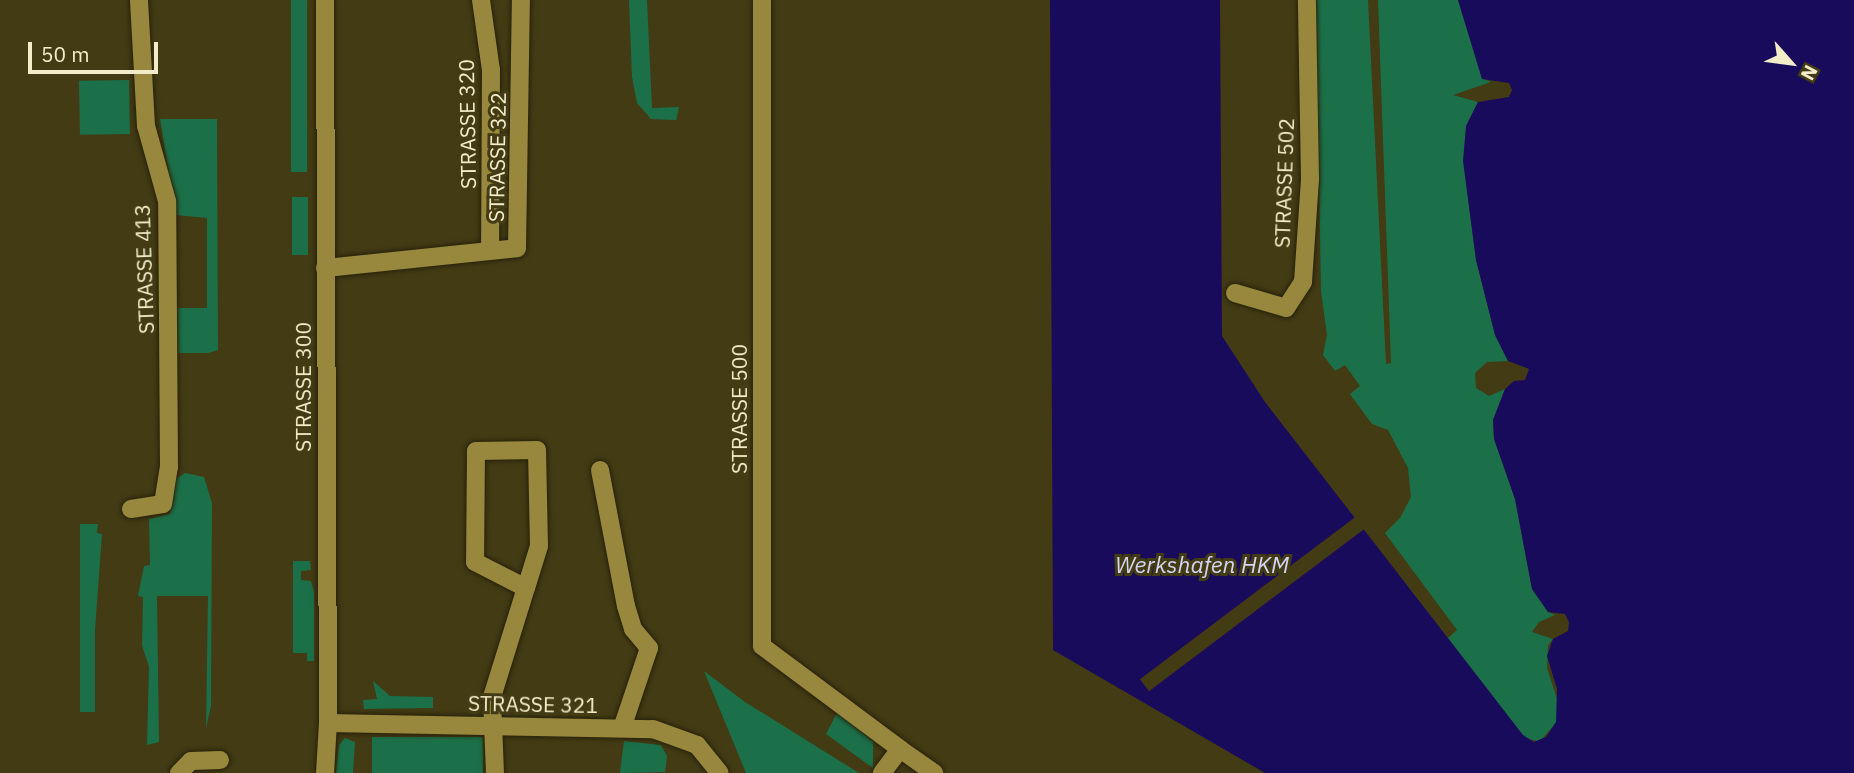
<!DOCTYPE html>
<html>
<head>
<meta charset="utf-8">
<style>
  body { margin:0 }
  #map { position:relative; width:1854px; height:773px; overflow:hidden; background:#433b14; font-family:"IBM Plex Sans",sans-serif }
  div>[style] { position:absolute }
  .green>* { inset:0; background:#1c7049; transform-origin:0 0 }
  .water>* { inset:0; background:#190b5c }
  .pier>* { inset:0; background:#433b14; transform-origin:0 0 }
  .roads { filter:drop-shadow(0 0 2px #27220b) drop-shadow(0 0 2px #27220b) }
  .minor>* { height:18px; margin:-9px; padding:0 9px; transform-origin:9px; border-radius:9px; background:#97883e }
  span { translate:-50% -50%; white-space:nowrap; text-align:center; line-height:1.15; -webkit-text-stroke:6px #433b14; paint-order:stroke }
  .street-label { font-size:21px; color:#f3ecc8 }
  .water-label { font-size:23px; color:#d2d6f2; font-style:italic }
  .north { position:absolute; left:1756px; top:28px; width:70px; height:70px; -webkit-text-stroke:5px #433b14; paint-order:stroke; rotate:118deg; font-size:19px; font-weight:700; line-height:28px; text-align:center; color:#f3ecc8 }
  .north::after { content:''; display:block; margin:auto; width:24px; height:32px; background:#f3ecc8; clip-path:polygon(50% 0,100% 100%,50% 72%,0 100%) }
  .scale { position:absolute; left:28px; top:42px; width:130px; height:32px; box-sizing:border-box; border:4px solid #f3ecc8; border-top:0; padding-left:9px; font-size:21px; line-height:24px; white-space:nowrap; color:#f3ecc8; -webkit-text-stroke:5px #433b14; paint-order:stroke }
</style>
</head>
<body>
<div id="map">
  <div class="green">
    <div style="left:291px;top:0;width:16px;height:172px"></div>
    <div style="clip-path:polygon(629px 0,647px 0,652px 108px,679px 107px,676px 120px,651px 119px,637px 103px,632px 77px)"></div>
    <div style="clip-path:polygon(1316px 0,1368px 0,1386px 364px,1391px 363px,1378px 0,1458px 0,1482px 78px,1491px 82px,1453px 95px,1478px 102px,1466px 126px,1468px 198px,1476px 260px,1495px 335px,1508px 361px,1487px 362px,1475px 373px,1476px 388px,1489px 396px,1505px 389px,1493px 420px,1494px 439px,1515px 499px,1532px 589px,1548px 612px,1555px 615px,1539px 622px,1532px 632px,1553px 639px,1548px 645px,1547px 668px,1559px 705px,1556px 723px,1539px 742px,1524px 737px,1448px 638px,1457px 630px,1385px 533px,1400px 518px,1411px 497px,1408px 468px,1388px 430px,1372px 424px,1350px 394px,1360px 386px,1345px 365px,1335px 371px,1323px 355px,1327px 335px,1321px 291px)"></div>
    <div style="left:129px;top:80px;width:54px;height:50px;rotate:89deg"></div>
    <div style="clip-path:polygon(160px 119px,217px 119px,218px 350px,208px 353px,178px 353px,177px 308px,207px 308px,207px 218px,176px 215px)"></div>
    <div style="left:292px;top:197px;width:16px;height:58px"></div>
    <div style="clip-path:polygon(185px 473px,204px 477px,212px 503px,211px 706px,206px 728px,208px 596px,157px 596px,159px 742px,147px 745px,149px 667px,142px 645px,143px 597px,138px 596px,144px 566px,150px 565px,149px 519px,170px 514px,176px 479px)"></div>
    <div style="clip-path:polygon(80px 524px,98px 524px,97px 533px,102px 534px,95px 630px,95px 712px,80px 712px)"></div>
    <div style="clip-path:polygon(293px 561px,310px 561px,311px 570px,301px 571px,301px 580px,311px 581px,314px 592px,314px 661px,307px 661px,307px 653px,293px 653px)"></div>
    <div style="clip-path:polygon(704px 671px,745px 702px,859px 773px,746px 773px)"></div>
    <div style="clip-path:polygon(373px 681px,390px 696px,433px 697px,433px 708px,364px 709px,363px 700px,377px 699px)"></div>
    <div style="clip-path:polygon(838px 711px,873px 742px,873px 768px,826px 734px)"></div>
    <div style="left:372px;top:737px;width:111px;height:36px"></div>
    <div style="clip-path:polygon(345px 738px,355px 742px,353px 773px,336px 773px,339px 745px)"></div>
    <div style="clip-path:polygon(624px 741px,661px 745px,667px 756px,665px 772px,620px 773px)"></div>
  </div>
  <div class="water">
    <div style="clip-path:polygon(1050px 0,1220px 0,1222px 336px,1265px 402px,1523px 735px,1534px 742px,1546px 737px,1556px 722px,1557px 689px,1547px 656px,1553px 639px,1568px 631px,1569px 622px,1565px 614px,1548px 612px,1532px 589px,1515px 499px,1494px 439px,1493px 420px,1505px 389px,1514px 381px,1525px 380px,1529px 369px,1508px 361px,1495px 335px,1476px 260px,1463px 161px,1466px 126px,1478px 102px,1509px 97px,1512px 90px,1509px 83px,1482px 79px,1458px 0,1854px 0,1854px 773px,1265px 773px,1053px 650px)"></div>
  </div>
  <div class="pier">
    <div style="left:1358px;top:515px;width:15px;height:273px;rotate:53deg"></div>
  </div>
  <div class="roads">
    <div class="minor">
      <div style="left:481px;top:0;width:71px;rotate:81.9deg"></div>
      <div style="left:491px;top:70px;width:178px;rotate:90.3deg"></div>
      <div style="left:762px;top:0;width:646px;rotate:90deg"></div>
      <div style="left:762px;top:646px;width:172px;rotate:36.7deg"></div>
      <div style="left:325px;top:268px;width:193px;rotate:-5.9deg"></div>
      <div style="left:517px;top:248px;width:248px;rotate:-89.1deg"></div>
      <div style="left:1235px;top:293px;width:53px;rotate:16.4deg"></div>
      <div style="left:1286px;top:308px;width:31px;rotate:-57deg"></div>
      <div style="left:1303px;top:282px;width:103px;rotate:-86.1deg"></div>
      <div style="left:1310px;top:179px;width:179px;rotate:-91deg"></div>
      <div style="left:600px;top:470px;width:138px;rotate:79.2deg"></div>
      <div style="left:626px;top:606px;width:24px;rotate:73deg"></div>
      <div style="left:633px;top:629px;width:25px;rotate:50deg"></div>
      <div style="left:649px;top:648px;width:84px;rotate:108.6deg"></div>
      <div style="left:131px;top:509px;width:32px;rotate:-9deg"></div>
      <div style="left:163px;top:504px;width:37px;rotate:-81deg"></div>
      <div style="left:169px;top:467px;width:266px;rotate:-90.4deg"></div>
      <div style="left:167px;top:201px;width:78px;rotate:-105.6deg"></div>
      <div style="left:146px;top:126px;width:126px;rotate:-93.2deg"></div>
      <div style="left:328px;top:723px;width:325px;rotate:1.1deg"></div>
      <div style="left:653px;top:729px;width:47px;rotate:20deg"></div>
      <div style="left:697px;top:745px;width:36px;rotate:51deg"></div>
      <div style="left:179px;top:773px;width:17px;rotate:-45deg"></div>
      <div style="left:191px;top:761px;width:29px;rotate:-2deg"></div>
      <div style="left:325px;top:773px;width:50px;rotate:-86.6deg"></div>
      <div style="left:328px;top:723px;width:723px;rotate:-90.24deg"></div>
      <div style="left:495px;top:773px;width:76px;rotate:-92.3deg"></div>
      <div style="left:492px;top:697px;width:114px;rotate:-72.7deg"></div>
      <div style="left:526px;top:588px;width:44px;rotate:-72.8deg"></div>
      <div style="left:539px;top:546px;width:96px;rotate:-91.2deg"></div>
      <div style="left:537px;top:450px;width:61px;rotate:179.1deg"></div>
      <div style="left:476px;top:451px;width:111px;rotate:90.5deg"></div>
      <div style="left:475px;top:562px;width:57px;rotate:27deg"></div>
      <div style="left:882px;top:773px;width:30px;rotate:-53deg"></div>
      <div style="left:900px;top:749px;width:42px;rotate:35.2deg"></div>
    </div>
  </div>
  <div class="street-label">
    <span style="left:467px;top:124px;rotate:-91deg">STRASSE 320</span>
    <span style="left:497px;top:157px;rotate:-89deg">STRASSE 322</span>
    <span style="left:1284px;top:183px;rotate:-88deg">STRASSE 502</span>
    <span style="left:144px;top:269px;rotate:-92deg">STRASSE 413</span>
    <span style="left:303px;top:387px;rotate:-90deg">STRASSE 300</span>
    <span style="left:739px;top:409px;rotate:-90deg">STRASSE 500</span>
    <span style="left:533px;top:704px;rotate:1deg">STRASSE 321</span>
  </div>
  <div class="water-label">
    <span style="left:1202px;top:564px">Werkshafen HKM</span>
  </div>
  <div class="north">N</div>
  <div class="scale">50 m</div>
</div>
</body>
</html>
